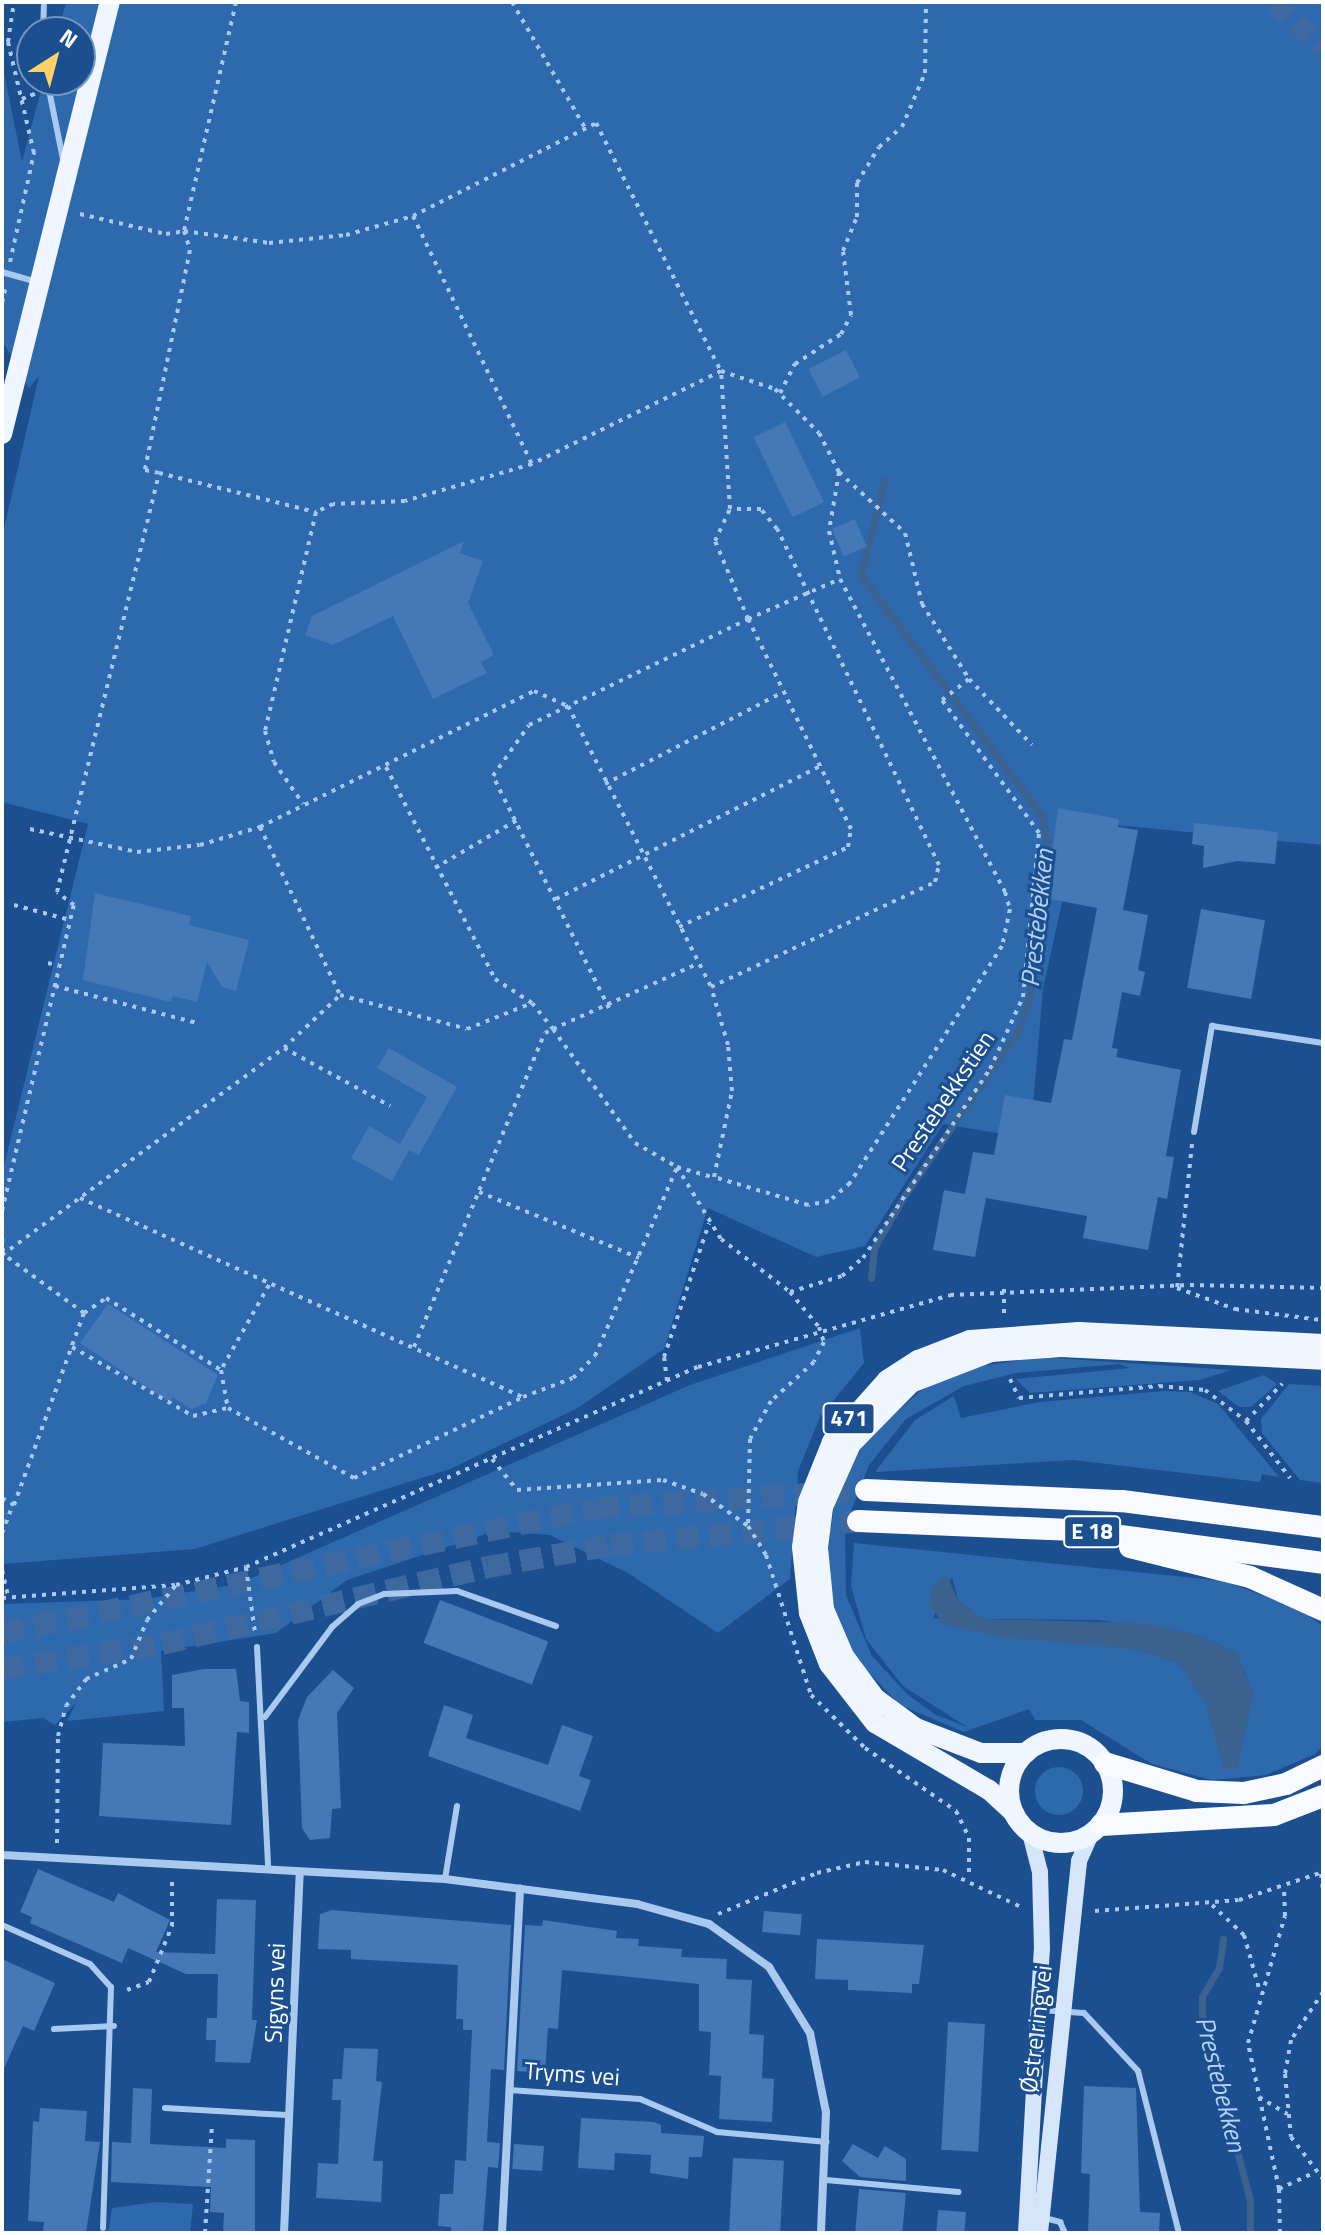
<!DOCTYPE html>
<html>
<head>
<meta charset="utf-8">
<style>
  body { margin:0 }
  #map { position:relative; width:1325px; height:2235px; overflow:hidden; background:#1b4f8f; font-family:"Titillium Web",sans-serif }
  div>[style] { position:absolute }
  .green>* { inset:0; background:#2e69ad }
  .round { border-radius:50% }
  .water>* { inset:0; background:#3c6290 }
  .stream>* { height:7px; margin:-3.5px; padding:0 3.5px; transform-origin:3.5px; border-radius:3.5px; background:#3c6290 }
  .building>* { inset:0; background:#4478b7; transform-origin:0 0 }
  .primary-tunnel>* { height:20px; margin-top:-10px; transform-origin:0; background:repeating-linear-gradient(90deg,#3d69a0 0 20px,transparent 0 30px) }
  .trunk-tunnel>* { height:22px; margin-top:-11px; transform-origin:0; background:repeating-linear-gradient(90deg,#3d69a0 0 22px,transparent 0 33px) }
  .path>* { height:4px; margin-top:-2px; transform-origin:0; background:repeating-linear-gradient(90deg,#a9c9ee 0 4px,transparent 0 10px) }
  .service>* { height:6px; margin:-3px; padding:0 3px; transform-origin:3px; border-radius:3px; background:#a9c9ee }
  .minor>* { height:8px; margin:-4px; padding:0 4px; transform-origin:4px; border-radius:4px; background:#a9c9ee }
  .secondary>* { height:16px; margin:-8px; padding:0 8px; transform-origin:8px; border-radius:8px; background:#d6e6fa }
  .primary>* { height:20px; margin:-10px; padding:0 10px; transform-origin:10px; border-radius:10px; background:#f0f6ff }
  .primary>.ring { margin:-10px; padding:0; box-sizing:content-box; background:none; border:20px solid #f0f6ff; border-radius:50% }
  .trunk>* { height:22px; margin:-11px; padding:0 11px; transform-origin:11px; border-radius:11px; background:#f8faff }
  span { translate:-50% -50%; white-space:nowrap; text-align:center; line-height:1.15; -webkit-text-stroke:6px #1b4f8f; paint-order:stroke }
  .shield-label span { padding:2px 6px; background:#1b4f8f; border:2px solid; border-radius:6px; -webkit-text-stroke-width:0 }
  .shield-label { font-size:22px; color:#fff; font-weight:700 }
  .street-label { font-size:24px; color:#fff }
  .water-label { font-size:26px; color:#b5d3f5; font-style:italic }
  .frame { position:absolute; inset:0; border:4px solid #fff; pointer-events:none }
  .north { position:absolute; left:16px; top:16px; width:80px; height:80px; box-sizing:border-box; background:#1b4f8f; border:2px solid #7695bc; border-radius:50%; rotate:36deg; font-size:22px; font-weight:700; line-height:32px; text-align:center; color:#fff }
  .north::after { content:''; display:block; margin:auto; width:28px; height:36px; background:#ffd166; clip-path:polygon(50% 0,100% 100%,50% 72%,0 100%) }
</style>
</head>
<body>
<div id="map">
  <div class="green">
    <div style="clip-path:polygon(66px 2px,1323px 2px,1323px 845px,1115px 825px,1073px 852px,1043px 989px,1031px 1129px,1057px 1143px,943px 1124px,865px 1246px,816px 1257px,708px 1208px,664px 1349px,576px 1409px,450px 1469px,195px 1549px,2px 1564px,2px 1174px,88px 824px,2px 802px,2px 537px,39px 376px,29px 388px,2px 340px,2px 63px,22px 161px,44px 80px,80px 80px,80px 32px,58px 32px)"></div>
    <div style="clip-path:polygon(860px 1328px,864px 1363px,820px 1417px,798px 1471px,790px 1579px,718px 1633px,628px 1573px,550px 1535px,495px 1531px,347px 1580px,276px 1633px,161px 1651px,164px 1711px,67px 1721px,76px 1703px,55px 1725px,43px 1718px,2px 1722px,2px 1604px,146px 1599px,238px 1584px,690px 1385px)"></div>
    <div style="clip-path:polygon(evenodd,1041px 1357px,1231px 1370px,1200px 1380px,1030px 1393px,1016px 1379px,1130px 1368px,1119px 1364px,1016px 1373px,964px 1386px,906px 1419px,869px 1465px,845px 1526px,846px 1595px,872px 1656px,908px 1695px,936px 1715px,967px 1727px,903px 1686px,866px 1639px,851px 1586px,854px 1543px,1224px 1581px,1299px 1609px,1323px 1626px,1323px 1746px,1315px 1754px,1266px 1775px,1212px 1780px,1152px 1764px,1081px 1720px,1035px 1720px,1029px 1709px,964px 1732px,900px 1705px,857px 1660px,836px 1617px,827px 1563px,834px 1505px,851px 1463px,867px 1439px,927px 1385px,973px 1367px,1041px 1357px,952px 1577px,958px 1600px,982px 1619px,1098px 1620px,1191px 1633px,1237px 1653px,1253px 1694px,1237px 1769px,1224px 1769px,1206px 1703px,1179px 1663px,1138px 1650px,933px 1618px,952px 1577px)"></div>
    <div style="clip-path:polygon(1264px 1375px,1277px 1384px,1251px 1407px,1239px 1407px,1218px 1391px)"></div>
    <div style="clip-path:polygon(1289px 1384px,1323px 1386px,1323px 1483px,1300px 1480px,1262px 1433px,1261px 1419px)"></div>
    <div style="clip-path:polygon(1164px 1391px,1190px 1392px,1218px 1404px,1279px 1477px,1262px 1474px,1260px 1482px,1073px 1460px,875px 1472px,915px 1420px,954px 1396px,961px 1418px,1040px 1402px)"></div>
    <div class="round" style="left:1035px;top:1767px;width:48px;height:48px"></div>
    <div style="clip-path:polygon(156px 2202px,193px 2204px,190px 2233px,108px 2233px,112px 2208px)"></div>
  </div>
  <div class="water">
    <div style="clip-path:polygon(946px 1573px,958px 1600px,982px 1619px,1141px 1623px,1191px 1633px,1237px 1653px,1253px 1695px,1237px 1769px,1224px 1769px,1206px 1703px,1179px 1663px,1138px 1650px,1002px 1637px,943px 1624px,929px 1604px,932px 1588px)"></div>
  </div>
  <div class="stream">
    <div style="left:871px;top:1278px;width:30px;rotate:-84deg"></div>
    <div style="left:874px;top:1248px;width:64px;rotate:-59.8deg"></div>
    <div style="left:906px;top:1193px;width:198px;rotate:-55.3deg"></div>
    <div style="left:1019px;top:1030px;width:39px;rotate:-73deg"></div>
    <div style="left:1030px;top:993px;width:147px;rotate:-83deg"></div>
    <div style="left:1048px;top:847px;width:32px;rotate:-101deg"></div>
    <div style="left:1042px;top:816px;width:301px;rotate:-127deg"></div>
    <div style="left:861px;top:576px;width:98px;rotate:-76.4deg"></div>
    <div style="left:1223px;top:1939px;width:29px;rotate:98deg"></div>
    <div style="left:1219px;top:1968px;width:33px;rotate:121deg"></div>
    <div style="left:1202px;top:1996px;width:19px;rotate:90deg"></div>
    <div style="left:1202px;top:2015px;width:192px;rotate:75.5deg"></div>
    <div style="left:1250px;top:2201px;width:32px;rotate:90deg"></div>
  </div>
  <div class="building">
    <div style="left:846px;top:350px;width:31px;height:42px;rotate:63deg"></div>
    <div style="left:785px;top:422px;width:89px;height:35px;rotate:64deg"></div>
    <div style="left:855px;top:519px;width:30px;height:25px;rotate:67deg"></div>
    <div style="clip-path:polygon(464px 541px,460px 553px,483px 561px,468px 603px,494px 655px,481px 662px,487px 673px,433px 699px,393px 616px,333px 645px,305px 635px,312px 616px)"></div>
    <div style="clip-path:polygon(1058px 808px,1119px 819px,1118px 827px,1138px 830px,1123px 910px,1148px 915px,1138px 970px,1145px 972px,1140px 996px,1122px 992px,1112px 1048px,1118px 1049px,1116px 1057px,1181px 1070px,1166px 1156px,1174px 1157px,1167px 1199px,1158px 1197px,1148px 1250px,1083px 1238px,1087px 1216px,986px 1198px,975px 1257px,933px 1250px,944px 1190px,965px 1194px,973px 1152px,994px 1155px,1005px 1095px,1051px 1103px,1064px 1039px,1072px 1040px,1097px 908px,1046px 898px)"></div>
    <div style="clip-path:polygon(1194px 823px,1278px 832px,1275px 864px,1237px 861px,1203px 868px,1204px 846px,1192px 844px)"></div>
    <div style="clip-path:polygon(95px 893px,191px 916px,189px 925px,249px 940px,236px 991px,222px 987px,207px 962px,197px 1002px,173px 996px,171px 1002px,83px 980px)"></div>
    <div style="left:1201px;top:909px;width:65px;height:80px;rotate:10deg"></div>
    <div style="clip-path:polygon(389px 1048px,457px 1087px,419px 1155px,409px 1150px,392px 1181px,351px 1158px,369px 1126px,400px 1144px,427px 1097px,377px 1068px)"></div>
    <div style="clip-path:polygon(108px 1304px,218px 1375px,206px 1403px,191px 1409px,173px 1397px,169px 1402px,80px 1343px)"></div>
    <div style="left:440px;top:1600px;width:116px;height:46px;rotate:21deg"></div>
    <div style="clip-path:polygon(204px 1669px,236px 1669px,240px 1701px,249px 1702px,249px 1733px,237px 1732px,231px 1825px,99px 1816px,103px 1743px,185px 1746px,184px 1708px,172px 1708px,172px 1675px)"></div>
    <div style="clip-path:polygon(333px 1670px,354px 1688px,337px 1713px,341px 1808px,332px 1809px,330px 1838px,310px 1840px,302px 1828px,298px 1720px,307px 1697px)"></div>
    <div style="clip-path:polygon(444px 1705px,473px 1715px,466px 1738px,548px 1765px,562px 1725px,593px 1736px,579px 1776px,591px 1780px,580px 1811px,428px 1756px)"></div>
    <div style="clip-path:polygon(38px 1869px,114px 1902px,118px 1893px,170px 1920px,156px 1952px,215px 1954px,217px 1899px,256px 1900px,252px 2020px,257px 2020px,250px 2063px,215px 2062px,216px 2040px,206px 2040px,207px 2018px,217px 2018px,218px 1974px,186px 1974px,128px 1948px,122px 1963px,30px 1923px,32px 1917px,20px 1912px)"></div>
    <div style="clip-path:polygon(332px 1910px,511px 1925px,504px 2070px,491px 2069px,487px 2142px,500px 2143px,498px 2168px,488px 2167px,483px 2233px,451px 2233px,451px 2227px,438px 2226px,440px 2194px,453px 2194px,455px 2160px,466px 2161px,472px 2030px,463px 2030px,463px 2019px,456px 2019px,458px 1965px,351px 1959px,351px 1950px,318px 1949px,320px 1914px)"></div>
    <div style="left:764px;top:1911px;width:38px;height:21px;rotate:5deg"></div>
    <div style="clip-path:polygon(543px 1920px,617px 1931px,616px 1938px,639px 1939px,638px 1946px,682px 1949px,681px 1957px,727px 1959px,726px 1979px,752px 1980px,749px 2034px,764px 2035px,762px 2078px,774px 2079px,772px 2122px,719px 2119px,721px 2076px,709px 2075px,711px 2032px,699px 2031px,699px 1984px,562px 1970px,558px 2029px,548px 2028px,545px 2073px,517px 2071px,525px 1925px,542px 1926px)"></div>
    <div style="clip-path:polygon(817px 1939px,924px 1945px,919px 1984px,912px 1984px,912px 1993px,848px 1990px,848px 1980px,815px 1979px)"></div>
    <div style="clip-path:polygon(2px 1959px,55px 1983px,34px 2031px,23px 2026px,2px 2073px)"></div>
    <div style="left:948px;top:2022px;width:37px;height:128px;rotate:3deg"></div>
    <div style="clip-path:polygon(344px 2048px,378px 2049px,376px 2081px,382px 2082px,373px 2161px,383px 2161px,381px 2202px,316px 2198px,318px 2163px,338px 2164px,341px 2100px,332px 2100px,333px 2079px,342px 2079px)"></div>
    <div style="clip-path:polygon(1084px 2086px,1136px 2088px,1140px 2212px,1160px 2213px,1159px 2233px,1088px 2233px,1090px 2174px,1081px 2173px)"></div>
    <div style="clip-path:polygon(133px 2088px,152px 2089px,150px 2144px,226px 2148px,226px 2139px,255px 2140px,255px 2233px,223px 2233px,224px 2213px,210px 2212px,211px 2187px,111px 2182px,112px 2142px,131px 2143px)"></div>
    <div style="clip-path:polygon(40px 2108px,87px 2111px,85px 2141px,100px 2142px,86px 2233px,43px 2233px,44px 2222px,28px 2221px,33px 2121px,39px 2122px)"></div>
    <div style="clip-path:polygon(581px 2118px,654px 2122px,661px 2125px,661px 2133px,704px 2136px,702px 2157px,689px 2157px,688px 2179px,650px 2173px,651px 2155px,615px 2153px,614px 2170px,578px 2168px)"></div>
    <div style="left:514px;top:2144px;width:30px;height:25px;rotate:4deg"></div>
    <div style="clip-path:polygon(853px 2144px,878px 2158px,885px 2146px,906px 2159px,906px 2181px,860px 2177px,842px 2161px)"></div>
    <div style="left:733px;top:2158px;width:51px;height:75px;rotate:3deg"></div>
    <div style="left:859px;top:2189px;width:47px;height:44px;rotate:5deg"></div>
    <div style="left:938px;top:2210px;width:28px;height:23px;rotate:4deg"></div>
  </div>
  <div class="primary-tunnel">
    <div style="left:1274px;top:2px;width:68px;rotate:43.8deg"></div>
  </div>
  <div class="trunk-tunnel">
    <div style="left:2px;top:1633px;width:608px;rotate:-11.86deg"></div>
    <div style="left:597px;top:1508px;width:270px;rotate:-3.8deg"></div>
    <div style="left:2px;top:1669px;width:162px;rotate:-8.9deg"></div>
    <div style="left:162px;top:1644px;width:335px;rotate:-13.3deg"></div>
    <div style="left:488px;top:1567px;width:125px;rotate:-10.1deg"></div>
    <div style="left:611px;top:1545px;width:248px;rotate:-5.5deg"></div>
  </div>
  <div class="path">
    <div style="left:236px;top:2px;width:235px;rotate:102.8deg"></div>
    <div style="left:184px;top:231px;width:86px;rotate:8deg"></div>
    <div style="left:269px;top:243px;width:77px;rotate:-5.9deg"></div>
    <div style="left:346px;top:235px;width:70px;rotate:-15.8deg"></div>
    <div style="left:413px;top:216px;width:205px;rotate:-26.9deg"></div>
    <div style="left:596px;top:123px;width:278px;rotate:63.3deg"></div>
    <div style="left:721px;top:371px;width:211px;rotate:153.8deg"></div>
    <div style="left:532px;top:464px;width:132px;rotate:163.8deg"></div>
    <div style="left:405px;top:501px;width:72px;rotate:177.6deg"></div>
    <div style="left:333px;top:504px;width:19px;rotate:155deg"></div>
    <div style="left:316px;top:512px;width:225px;rotate:103.1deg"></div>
    <div style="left:265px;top:731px;width:32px;rotate:74deg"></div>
    <div style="left:274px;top:762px;width:51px;rotate:55.4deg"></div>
    <div style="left:512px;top:2px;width:146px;rotate:59.9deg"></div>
    <div style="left:34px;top:94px;width:13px;rotate:157deg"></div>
    <div style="left:22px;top:99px;width:16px;rotate:-22deg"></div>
    <div style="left:80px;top:214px;width:88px;rotate:13.1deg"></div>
    <div style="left:166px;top:234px;width:18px;rotate:-9deg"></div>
    <div style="left:184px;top:231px;width:20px;rotate:72deg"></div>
    <div style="left:190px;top:250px;width:225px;rotate:101.6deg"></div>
    <div style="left:145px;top:470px;width:14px;rotate:12deg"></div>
    <div style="left:413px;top:216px;width:275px;rotate:64.4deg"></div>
    <div style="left:10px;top:262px;width:112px;rotate:-77.6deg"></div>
    <div style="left:34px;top:153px;width:114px;rotate:-103.2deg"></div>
    <div style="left:8px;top:42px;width:40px;rotate:-81.5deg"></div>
    <div style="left:2px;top:303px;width:17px;rotate:-77deg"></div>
    <div style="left:780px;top:393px;width:33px;rotate:-63deg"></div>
    <div style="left:795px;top:364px;width:55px;rotate:-33.1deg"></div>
    <div style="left:841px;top:334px;width:21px;rotate:-62deg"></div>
    <div style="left:851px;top:315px;width:64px;rotate:-97.1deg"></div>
    <div style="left:843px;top:251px;width:37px;rotate:-68deg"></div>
    <div style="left:857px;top:217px;width:34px;rotate:-90deg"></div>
    <div style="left:857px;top:183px;width:42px;rotate:-58.6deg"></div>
    <div style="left:879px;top:147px;width:30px;rotate:-41deg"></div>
    <div style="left:902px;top:127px;width:59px;rotate:-66.9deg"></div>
    <div style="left:925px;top:73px;width:71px;rotate:-89.2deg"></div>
    <div style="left:839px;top:472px;width:90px;rotate:42.7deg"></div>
    <div style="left:905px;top:533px;width:73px;rotate:76.5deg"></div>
    <div style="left:922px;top:604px;width:89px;rotate:57.9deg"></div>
    <div style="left:969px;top:679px;width:91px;rotate:46.3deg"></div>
    <div style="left:386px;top:767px;width:238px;rotate:62.8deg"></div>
    <div style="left:495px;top:979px;width:44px;rotate:33deg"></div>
    <div style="left:532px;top:1003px;width:33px;rotate:51deg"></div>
    <div style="left:553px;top:1029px;width:158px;rotate:-24.3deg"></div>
    <div style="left:605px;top:784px;width:200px;rotate:-27.3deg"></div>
    <div style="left:260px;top:827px;width:186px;rotate:64.5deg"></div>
    <div style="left:340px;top:995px;width:131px;rotate:15deg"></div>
    <div style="left:467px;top:1029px;width:70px;rotate:-21.8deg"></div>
    <div style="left:30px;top:829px;width:109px;rotate:12.1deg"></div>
    <div style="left:137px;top:852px;width:63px;rotate:-6.3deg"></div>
    <div style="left:200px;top:845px;width:63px;rotate:-16.7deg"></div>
    <div style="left:260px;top:827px;width:306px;rotate:-26.4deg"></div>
    <div style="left:534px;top:691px;width:37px;rotate:24deg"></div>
    <div style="left:568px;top:706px;width:315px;rotate:63deg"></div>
    <div style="left:711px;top:987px;width:247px;rotate:-25.1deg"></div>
    <div style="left:935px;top:882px;width:17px;rotate:-77deg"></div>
    <div style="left:939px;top:865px;width:373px;rotate:-115.7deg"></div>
    <div style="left:777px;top:529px;width:26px;rotate:-129deg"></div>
    <div style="left:761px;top:509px;width:31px;rotate:180deg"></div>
    <div style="left:435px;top:868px;width:95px;rotate:-30.3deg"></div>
    <div style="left:556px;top:899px;width:296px;rotate:-26.7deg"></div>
    <div style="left:14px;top:905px;width:58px;rotate:15deg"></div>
    <div style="left:679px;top:927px;width:187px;rotate:-25.3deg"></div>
    <div style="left:848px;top:847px;width:18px;rotate:-81deg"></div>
    <div style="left:851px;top:829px;width:234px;rotate:-116.1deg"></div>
    <div style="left:748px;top:619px;width:100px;rotate:-23.5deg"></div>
    <div style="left:840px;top:579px;width:354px;rotate:62.2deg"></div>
    <div style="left:1005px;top:892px;width:18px;rotate:74deg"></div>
    <div style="left:1010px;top:909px;width:38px;rotate:102deg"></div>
    <div style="left:1002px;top:946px;width:282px;rotate:122.7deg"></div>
    <div style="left:850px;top:1183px;width:28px;rotate:139deg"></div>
    <div style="left:829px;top:1201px;width:21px;rotate:169deg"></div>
    <div style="left:808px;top:1205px;width:98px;rotate:-163.4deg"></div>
    <div style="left:714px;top:1177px;width:88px;rotate:-78.2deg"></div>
    <div style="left:732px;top:1091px;width:46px;rotate:-95deg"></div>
    <div style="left:728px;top:1045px;width:60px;rotate:-106.3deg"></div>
    <div style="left:48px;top:963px;width:11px;rotate:15deg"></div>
    <div style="left:55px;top:986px;width:147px;rotate:14.6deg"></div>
    <div style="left:609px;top:1008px;width:259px;rotate:-116.6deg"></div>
    <div style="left:493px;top:776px;width:62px;rotate:-54.8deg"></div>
    <div style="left:529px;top:725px;width:243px;rotate:-25.8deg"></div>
    <div style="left:748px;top:619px;width:85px;rotate:-112.9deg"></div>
    <div style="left:715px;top:541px;width:35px;rotate:-65deg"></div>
    <div style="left:730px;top:509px;width:138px;rotate:-93.7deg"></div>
    <div style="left:721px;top:371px;width:57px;rotate:18.4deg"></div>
    <div style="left:775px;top:389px;width:62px;rotate:45deg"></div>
    <div style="left:819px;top:433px;width:44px;rotate:62.9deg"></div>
    <div style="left:839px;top:472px;width:60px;rotate:99.6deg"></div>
    <div style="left:829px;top:531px;width:49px;rotate:77.1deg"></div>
    <div style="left:284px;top:1048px;width:121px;rotate:28.7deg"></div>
    <div style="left:1192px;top:1144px;width:145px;rotate:95.9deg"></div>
    <div style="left:1177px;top:1288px;width:62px;rotate:19.9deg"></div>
    <div style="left:1235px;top:1309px;width:87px;rotate:7.3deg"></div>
    <div style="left:479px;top:1192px;width:173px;rotate:22.4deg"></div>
    <div style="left:80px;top:1198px;width:486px;rotate:24.2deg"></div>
    <div style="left:523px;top:1397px;width:53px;rotate:-20.8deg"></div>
    <div style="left:573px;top:1378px;width:31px;rotate:-45deg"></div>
    <div style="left:595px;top:1356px;width:206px;rotate:-66.5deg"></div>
    <div style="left:677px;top:1167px;width:37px;rotate:16deg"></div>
    <div style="left:2px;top:1211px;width:314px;rotate:-76.8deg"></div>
    <div style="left:74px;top:905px;width:21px;rotate:-143deg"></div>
    <div style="left:57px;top:892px;width:431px;rotate:-76.3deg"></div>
    <div style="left:159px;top:473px;width:162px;rotate:14deg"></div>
    <div style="left:2px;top:1228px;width:26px;rotate:88deg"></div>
    <div style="left:2px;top:1255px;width:350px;rotate:-36.3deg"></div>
    <div style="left:284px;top:1048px;width:77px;rotate:-43.4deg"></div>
    <div style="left:269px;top:1285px;width:98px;rotate:119.5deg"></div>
    <div style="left:221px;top:1370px;width:39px;rotate:80deg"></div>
    <div style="left:228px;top:1408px;width:144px;rotate:29.1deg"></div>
    <div style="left:354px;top:1478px;width:187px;rotate:-25.6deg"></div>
    <div style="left:1004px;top:1289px;width:26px;rotate:90deg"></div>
    <div style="left:790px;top:1292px;width:54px;rotate:-17.1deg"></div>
    <div style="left:842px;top:1276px;width:28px;rotate:-41deg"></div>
    <div style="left:863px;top:1258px;width:228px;rotate:-56.1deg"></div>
    <div style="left:990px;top:1069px;width:79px;rotate:-65.4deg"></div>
    <div style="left:1023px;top:997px;width:165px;rotate:-84.4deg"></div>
    <div style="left:1039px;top:833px;width:165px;rotate:-126.1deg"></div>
    <div style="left:942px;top:700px;width:34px;rotate:-38deg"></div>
    <div style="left:84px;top:1313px;width:27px;rotate:-34deg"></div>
    <div style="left:106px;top:1298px;width:136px;rotate:32.1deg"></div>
    <div style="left:72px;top:1347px;width:139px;rotate:29.7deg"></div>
    <div style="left:193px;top:1416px;width:36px;rotate:-13deg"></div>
    <div style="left:414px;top:1347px;width:340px;rotate:-67.4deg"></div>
    <div style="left:545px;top:1033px;width:9px;rotate:-27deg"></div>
    <div style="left:553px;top:1029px;width:140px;rotate:54.3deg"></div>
    <div style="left:635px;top:1143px;width:48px;rotate:29.7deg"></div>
    <div style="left:677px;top:1167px;width:84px;rotate:58.6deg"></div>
    <div style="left:721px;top:1239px;width:87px;rotate:37.5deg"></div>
    <div style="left:790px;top:1292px;width:45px;rotate:50.4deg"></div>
    <div style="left:819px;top:1327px;width:16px;rotate:72deg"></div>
    <div style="left:824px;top:1342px;width:22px;rotate:117deg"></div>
    <div style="left:814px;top:1362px;width:58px;rotate:137.8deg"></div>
    <div style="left:771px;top:1401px;width:43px;rotate:118.9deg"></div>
    <div style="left:750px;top:1439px;width:87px;rotate:91.3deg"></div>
    <div style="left:748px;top:1526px;width:34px;rotate:58deg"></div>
    <div style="left:766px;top:1555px;width:147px;rotate:72.2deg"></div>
    <div style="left:811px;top:1695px;width:76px;rotate:44.5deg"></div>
    <div style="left:865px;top:1748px;width:111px;rotate:34.7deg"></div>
    <div style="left:956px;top:1811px;width:30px;rotate:64deg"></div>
    <div style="left:969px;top:1838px;width:40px;rotate:90deg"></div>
    <div style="left:1010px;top:1379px;width:21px;rotate:65deg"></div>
    <div style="left:1019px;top:1398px;width:141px;rotate:-4.9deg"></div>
    <div style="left:1159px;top:1386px;width:46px;rotate:5deg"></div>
    <div style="left:1205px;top:1390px;width:51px;rotate:37.1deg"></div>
    <div style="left:1246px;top:1421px;width:72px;rotate:52.3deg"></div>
    <div style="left:667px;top:1381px;width:24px;rotate:-97deg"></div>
    <div style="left:664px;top:1357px;width:141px;rotate:-71.4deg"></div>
    <div style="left:1246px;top:1421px;width:52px;rotate:-45.8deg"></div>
    <div style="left:492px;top:1459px;width:40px;rotate:51deg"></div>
    <div style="left:517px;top:1490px;width:146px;rotate:-3.9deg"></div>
    <div style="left:663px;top:1480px;width:42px;rotate:19.3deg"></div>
    <div style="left:703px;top:1494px;width:55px;rotate:35.4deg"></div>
    <div style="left:2px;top:1498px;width:14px;rotate:30deg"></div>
    <div style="left:14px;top:1505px;width:204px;rotate:-70deg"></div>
    <div style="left:84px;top:1313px;width:100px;rotate:-143.9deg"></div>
    <div style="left:2px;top:1533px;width:30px;rotate:-69deg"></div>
    <div style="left:246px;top:1567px;width:67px;rotate:82.2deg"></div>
    <div style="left:2px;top:1570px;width:28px;rotate:77deg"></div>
    <div style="left:2px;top:1598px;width:174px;rotate:-4.3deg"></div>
    <div style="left:176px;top:1585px;width:72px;rotate:-14.4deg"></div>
    <div style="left:246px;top:1567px;width:494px;rotate:-23.9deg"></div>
    <div style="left:698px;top:1367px;width:262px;rotate:-15.9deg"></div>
    <div style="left:950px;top:1295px;width:240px;rotate:-2.4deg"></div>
    <div style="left:1190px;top:1285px;width:133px;rotate:1.3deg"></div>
    <div style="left:57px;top:1843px;width:107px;rotate:-89.5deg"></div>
    <div style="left:58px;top:1736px;width:31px;rotate:-75deg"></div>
    <div style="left:66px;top:1706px;width:34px;rotate:-53deg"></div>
    <div style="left:86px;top:1679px;width:49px;rotate:-24deg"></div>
    <div style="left:131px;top:1659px;width:42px;rotate:-67.7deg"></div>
    <div style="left:147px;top:1620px;width:45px;rotate:-50.4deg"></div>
    <div style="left:1321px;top:1874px;width:17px;rotate:83deg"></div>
    <div style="left:1212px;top:1905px;width:44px;rotate:43.2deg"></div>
    <div style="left:1244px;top:1935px;width:59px;rotate:74.3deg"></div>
    <div style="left:1095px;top:1911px;width:144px;rotate:-4.4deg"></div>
    <div style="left:1239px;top:1900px;width:89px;rotate:-18.4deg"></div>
    <div style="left:718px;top:1914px;width:107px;rotate:-22.5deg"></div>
    <div style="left:817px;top:1873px;width:49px;rotate:-12.9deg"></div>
    <div style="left:865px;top:1862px;width:78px;rotate:5.9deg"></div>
    <div style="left:943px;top:1870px;width:86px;rotate:25.4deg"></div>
    <div style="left:1323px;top:1958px;width:14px;rotate:90deg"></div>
    <div style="left:127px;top:1990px;width:23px;rotate:-20deg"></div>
    <div style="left:149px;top:1982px;width:61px;rotate:-67.7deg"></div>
    <div style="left:172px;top:1926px;width:46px;rotate:-90deg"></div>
    <div style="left:1323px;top:1992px;width:58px;rotate:123.7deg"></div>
    <div style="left:1291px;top:2040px;width:35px;rotate:100deg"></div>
    <div style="left:1285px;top:2074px;width:63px;rotate:84.6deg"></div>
    <div style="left:1291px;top:2137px;width:53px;rotate:52.7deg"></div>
    <div style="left:1259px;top:2097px;width:33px;rotate:31deg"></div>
    <div style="left:1279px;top:2189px;width:40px;rotate:-25deg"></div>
    <div style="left:205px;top:2233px;width:107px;rotate:-86.3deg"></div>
    <div style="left:1280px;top:2233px;width:44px;rotate:-91.3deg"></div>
    <div style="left:1279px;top:2189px;width:149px;rotate:-102deg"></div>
    <div style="left:1248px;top:2043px;width:132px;rotate:-73.8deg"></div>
    <div style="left:1285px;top:1916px;width:27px;rotate:-92deg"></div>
  </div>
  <div class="service">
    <div style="left:43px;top:32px;width:30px;rotate:-88deg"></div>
    <div style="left:47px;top:80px;width:81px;rotate:78.6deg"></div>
    <div style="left:2px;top:272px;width:37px;rotate:16deg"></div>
    <div style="left:1194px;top:1132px;width:108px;rotate:-80.4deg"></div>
    <div style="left:1212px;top:1026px;width:112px;rotate:8.7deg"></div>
    <div style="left:257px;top:1647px;width:220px;rotate:87.1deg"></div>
    <div style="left:265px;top:1717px;width:112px;rotate:-53.3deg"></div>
    <div style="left:332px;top:1627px;width:35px;rotate:-41deg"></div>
    <div style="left:358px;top:1604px;width:28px;rotate:-21deg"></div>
    <div style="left:384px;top:1594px;width:73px;rotate:-2.4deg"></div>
    <div style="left:457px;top:1591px;width:105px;rotate:19.5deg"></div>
    <div style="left:445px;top:1879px;width:74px;rotate:-80.7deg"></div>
    <div style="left:2px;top:1925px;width:96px;rotate:23.9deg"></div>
    <div style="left:90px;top:1964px;width:31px;rotate:48deg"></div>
    <div style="left:111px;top:1987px;width:241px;rotate:91.9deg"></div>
    <div style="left:1040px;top:2010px;width:44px;rotate:3.9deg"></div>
    <div style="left:1084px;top:2013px;width:79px;rotate:47deg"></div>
    <div style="left:1138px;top:2071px;width:167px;rotate:75.8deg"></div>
    <div style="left:54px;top:2029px;width:60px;rotate:-2.9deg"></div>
    <div style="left:509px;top:2090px;width:131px;rotate:3.9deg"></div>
    <div style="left:640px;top:2099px;width:84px;rotate:23.2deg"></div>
    <div style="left:717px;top:2132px;width:110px;rotate:5.2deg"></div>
    <div style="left:165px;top:2108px;width:122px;rotate:3.3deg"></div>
    <div style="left:826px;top:2180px;width:133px;rotate:5.2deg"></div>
    <div style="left:1045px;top:2218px;width:16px;rotate:15deg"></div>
    <div style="left:1060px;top:2222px;width:12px;rotate:66deg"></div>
  </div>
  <div class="minor">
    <div style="left:2px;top:1855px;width:444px;rotate:3.1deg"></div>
    <div style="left:445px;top:1879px;width:194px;rotate:7.4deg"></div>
    <div style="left:637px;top:1904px;width:75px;rotate:15.5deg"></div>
    <div style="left:709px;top:1924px;width:74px;rotate:35.6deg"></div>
    <div style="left:769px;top:1967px;width:78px;rotate:58.2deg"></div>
    <div style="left:810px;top:2033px;width:81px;rotate:78.6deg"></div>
    <div style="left:826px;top:2112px;width:121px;rotate:92.4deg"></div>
    <div style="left:284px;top:2233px;width:361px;rotate:-87.5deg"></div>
    <div style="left:502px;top:2233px;width:345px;rotate:-87deg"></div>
  </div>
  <div class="secondary">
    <div style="left:1026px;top:2233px;width:284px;rotate:-86.8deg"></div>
    <div style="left:1042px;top:1949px;width:77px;rotate:-91.5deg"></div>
    <div style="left:1040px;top:1872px;width:40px;rotate:-104.4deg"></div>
    <div style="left:1040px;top:2233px;width:374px;rotate:-84deg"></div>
    <div style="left:1079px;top:1861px;width:30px;rotate:-66deg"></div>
  </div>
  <div class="primary">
    <div style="left:2px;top:434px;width:445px;rotate:-76deg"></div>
    <div class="ring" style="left:1009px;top:1739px;width:84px;height:84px"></div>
    <div style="left:1026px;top:1753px;width:45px;rotate:180deg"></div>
    <div style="left:981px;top:1753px;width:70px;rotate:-159deg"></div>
    <div style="left:916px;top:1728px;width:51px;rotate:-143.8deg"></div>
    <div style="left:875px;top:1698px;width:52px;rotate:-126.4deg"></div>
    <div style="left:844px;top:1656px;width:51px;rotate:-113.1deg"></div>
    <div style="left:824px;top:1609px;width:61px;rotate:-95.6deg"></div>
    <div style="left:818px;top:1548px;width:41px;rotate:-83deg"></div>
    <div style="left:823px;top:1507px;width:69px;rotate:-66deg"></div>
    <div style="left:851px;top:1444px;width:86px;rotate:-45.5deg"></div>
    <div style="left:911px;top:1383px;width:86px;rotate:-21.2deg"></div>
    <div style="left:991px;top:1352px;width:70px;rotate:-4.1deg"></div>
    <div style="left:1061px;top:1347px;width:262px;rotate:2.8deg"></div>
    <div style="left:1014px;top:1813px;width:34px;rotate:-137deg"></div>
    <div style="left:989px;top:1790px;width:132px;rotate:-149.6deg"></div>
    <div style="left:875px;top:1723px;width:75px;rotate:-127.9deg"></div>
    <div style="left:829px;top:1664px;width:55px;rotate:-111.4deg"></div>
    <div style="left:809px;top:1613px;width:66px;rotate:-96.1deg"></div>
    <div style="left:802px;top:1547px;width:45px;rotate:-82.4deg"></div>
    <div style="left:808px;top:1502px;width:65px;rotate:-68.2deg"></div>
    <div style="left:832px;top:1442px;width:83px;rotate:-48.4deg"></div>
    <div style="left:887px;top:1380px;width:37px;rotate:-33deg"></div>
    <div style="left:918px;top:1360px;width:56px;rotate:-21deg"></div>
    <div style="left:970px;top:1340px;width:109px;rotate:-4.2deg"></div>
    <div style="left:1079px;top:1332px;width:244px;rotate:2.8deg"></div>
  </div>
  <div class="trunk">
    <div style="left:866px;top:1490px;width:256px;rotate:2.5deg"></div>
    <div style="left:1122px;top:1501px;width:203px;rotate:7.4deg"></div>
    <div style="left:858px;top:1521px;width:218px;rotate:2.4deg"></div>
    <div style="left:1076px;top:1530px;width:249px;rotate:7.6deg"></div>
    <div style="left:1130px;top:1547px;width:124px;rotate:14deg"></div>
    <div style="left:1250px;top:1577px;width:80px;rotate:24.3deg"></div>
    <div style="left:1105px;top:1763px;width:96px;rotate:16.9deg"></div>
    <div style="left:1197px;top:1791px;width:47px;rotate:2.4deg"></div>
    <div style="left:1244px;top:1793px;width:43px;rotate:-12.1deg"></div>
    <div style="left:1286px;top:1784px;width:41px;rotate:-25.9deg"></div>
    <div style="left:1101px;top:1825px;width:173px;rotate:-3.3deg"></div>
    <div style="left:1274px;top:1815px;width:53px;rotate:-21.2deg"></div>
  </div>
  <div class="shield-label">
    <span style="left:849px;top:1419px">471</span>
    <span style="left:1092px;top:1532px">E 18</span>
  </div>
  <div class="street-label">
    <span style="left:943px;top:1101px;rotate:-56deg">Prestebekkstien</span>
    <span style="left:275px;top:1993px;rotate:-88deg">Sigyns vei</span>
    <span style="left:1036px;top:2029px;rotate:-83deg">Østre ringvei</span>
    <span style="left:572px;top:2074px;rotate:4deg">Tryms vei</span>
  </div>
  <div class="water-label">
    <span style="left:1037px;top:918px;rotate:-84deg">Prestebekken</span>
    <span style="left:1221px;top:2084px;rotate:76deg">Prestebekken</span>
  </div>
  <div class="frame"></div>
  <div class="north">N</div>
</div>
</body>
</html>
